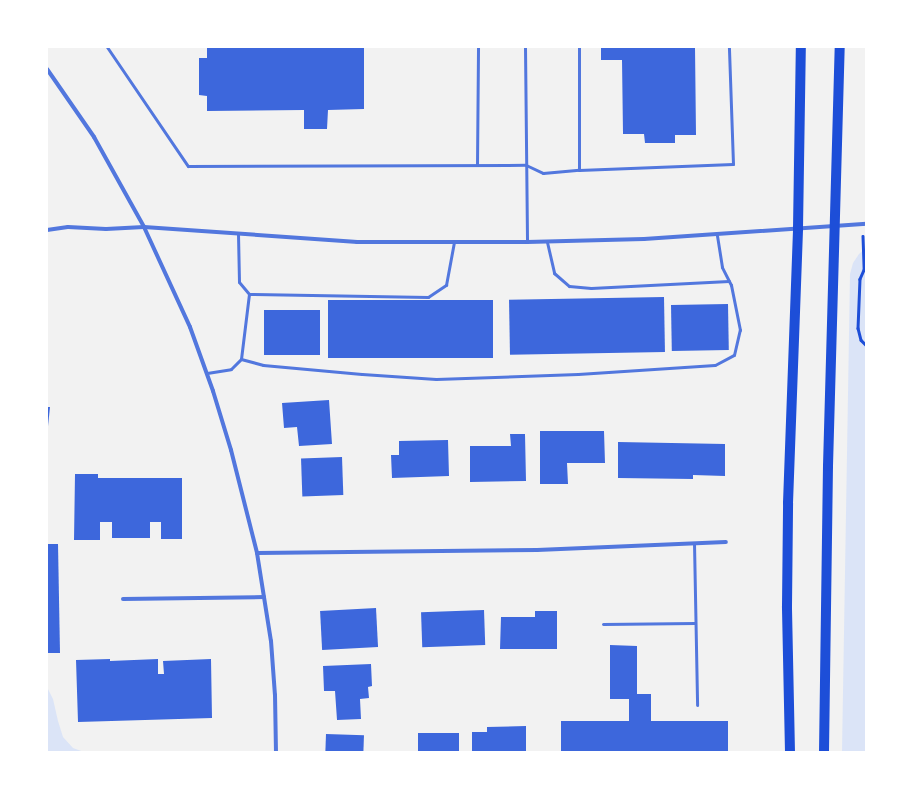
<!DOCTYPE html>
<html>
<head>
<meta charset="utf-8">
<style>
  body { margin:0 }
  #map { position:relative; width:913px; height:799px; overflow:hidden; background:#f2f2f2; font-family:"Roboto Serif",serif }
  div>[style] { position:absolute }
  .green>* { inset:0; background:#dbe4f7 }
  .building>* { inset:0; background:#3d67dc; transform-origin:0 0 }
  .path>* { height:2.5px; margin:-1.25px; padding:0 1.25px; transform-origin:1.25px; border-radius:1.25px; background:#1d4ed8 }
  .service>* { height:3px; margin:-1.5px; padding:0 1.5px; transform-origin:1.5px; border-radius:1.5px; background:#5277de }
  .minor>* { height:4px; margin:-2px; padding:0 2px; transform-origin:2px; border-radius:2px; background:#5277de }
  .primary>* { height:10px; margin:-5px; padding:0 5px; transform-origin:5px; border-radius:5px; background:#1d4ed8 }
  span { translate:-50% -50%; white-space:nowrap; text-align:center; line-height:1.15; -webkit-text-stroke:3.5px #fff; paint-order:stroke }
  .frame { position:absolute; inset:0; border:48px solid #fff; pointer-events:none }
</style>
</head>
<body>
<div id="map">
  <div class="green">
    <div style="clip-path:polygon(866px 248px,866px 752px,842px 752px,850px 274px,853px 263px,859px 254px)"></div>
    <div style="clip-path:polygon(47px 687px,53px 699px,58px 721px,63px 737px,73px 748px,84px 752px,47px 752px)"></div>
  </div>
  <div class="building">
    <div style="clip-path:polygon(207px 47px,364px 47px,364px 109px,328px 110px,327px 129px,304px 129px,304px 110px,207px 111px,207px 96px,199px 95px,199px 58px,207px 58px)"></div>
    <div style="clip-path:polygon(601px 47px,695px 47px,696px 135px,675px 135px,675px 143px,645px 143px,644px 134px,623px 134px,622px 60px,601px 60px)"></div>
    <div style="left:664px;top:297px;width:55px;height:155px;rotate:89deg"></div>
    <div style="left:328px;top:300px;width:165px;height:58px"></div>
    <div style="left:728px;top:304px;width:46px;height:57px;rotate:89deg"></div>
    <div style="left:264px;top:310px;width:56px;height:45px"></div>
    <div style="clip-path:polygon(329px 400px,332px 444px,299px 446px,297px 427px,284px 428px,282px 403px)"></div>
    <div style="clip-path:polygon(47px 407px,50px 407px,48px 426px,47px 426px)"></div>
    <div style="clip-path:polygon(540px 431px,604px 431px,605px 463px,567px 463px,568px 484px,540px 484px)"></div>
    <div style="clip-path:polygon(510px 434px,525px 434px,526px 481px,470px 482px,470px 446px,511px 446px)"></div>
    <div style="clip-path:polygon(448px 440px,449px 476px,392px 478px,391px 455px,399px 455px,399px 441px)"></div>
    <div style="clip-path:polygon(618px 442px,725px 444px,725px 476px,693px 475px,693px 479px,618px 478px)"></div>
    <div style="left:342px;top:457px;width:38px;height:41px;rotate:88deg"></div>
    <div style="clip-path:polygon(75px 474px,98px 474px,98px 478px,182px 478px,182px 539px,161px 539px,161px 522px,150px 522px,150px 538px,112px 538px,112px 522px,100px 522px,100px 540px,74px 540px)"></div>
    <div style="clip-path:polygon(47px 544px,58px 544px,60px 653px,47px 653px)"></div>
    <div style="left:376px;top:608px;width:39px;height:56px;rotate:87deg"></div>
    <div style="left:484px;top:610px;width:35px;height:63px;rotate:88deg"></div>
    <div style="clip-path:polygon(535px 611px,557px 611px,557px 649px,500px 649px,501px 617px,535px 617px)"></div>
    <div style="clip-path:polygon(610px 645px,637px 646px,637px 694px,651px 694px,651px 721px,728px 721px,728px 752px,561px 752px,561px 721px,629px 721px,629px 699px,610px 699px)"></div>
    <div style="clip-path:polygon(110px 659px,110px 661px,158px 659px,158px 674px,164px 674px,163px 661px,211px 659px,212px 718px,78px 722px,76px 660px)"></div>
    <div style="clip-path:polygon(371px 664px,372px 686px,368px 687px,369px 698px,360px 699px,361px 719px,337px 720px,335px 691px,324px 691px,323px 666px)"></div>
    <div style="clip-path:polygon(526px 726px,526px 752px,472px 752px,472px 732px,487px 732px,487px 727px)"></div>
    <div style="left:459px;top:733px;width:19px;height:41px;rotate:90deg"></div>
    <div style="left:326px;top:734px;width:38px;height:18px;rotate:2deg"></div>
  </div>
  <div class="path">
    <div style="left:863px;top:236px;width:34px;rotate:88deg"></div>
    <div style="left:864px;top:270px;width:10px;rotate:114deg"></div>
    <div style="left:860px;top:279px;width:49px;rotate:92.3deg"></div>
    <div style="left:858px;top:328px;width:12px;rotate:76deg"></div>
    <div style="left:861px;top:340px;width:7px;rotate:45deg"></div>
  </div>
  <div class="service">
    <div style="left:107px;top:47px;width:144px;rotate:55.8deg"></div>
    <div style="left:188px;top:166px;width:338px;rotate:-0.2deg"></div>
    <div style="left:526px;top:165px;width:19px;rotate:25deg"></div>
    <div style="left:543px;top:173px;width:36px;rotate:-5deg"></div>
    <div style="left:579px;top:170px;width:123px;rotate:-90deg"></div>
    <div style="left:525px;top:47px;width:195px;rotate:89.4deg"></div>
    <div style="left:477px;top:165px;width:118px;rotate:-89.5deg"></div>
    <div style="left:579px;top:170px;width:154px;rotate:-2.2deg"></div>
    <div style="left:733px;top:164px;width:117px;rotate:-92deg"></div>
    <div style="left:238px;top:234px;width:48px;rotate:88.8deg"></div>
    <div style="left:239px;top:282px;width:16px;rotate:50deg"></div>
    <div style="left:249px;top:294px;width:179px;rotate:1deg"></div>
    <div style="left:428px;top:297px;width:22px;rotate:-34deg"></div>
    <div style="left:446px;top:285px;width:44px;rotate:-79.5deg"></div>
    <div style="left:547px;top:242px;width:32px;rotate:77deg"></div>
    <div style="left:554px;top:273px;width:20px;rotate:41deg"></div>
    <div style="left:569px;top:286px;width:22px;rotate:5deg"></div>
    <div style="left:591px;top:288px;width:138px;rotate:-2.9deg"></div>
    <div style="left:241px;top:359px;width:23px;rotate:15deg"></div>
    <div style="left:263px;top:365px;width:99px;rotate:5.2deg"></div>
    <div style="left:362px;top:374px;width:74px;rotate:3.9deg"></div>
    <div style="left:436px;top:379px;width:142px;rotate:-2deg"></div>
    <div style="left:578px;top:374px;width:137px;rotate:-3.8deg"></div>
    <div style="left:715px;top:365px;width:21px;rotate:-28deg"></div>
    <div style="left:734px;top:355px;width:26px;rotate:-77deg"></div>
    <div style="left:740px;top:330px;width:46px;rotate:-101.3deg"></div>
    <div style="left:731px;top:285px;width:20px;rotate:-117deg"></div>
    <div style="left:722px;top:267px;width:33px;rotate:-99deg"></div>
    <div style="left:207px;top:373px;width:24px;rotate:-9deg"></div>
    <div style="left:231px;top:369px;width:14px;rotate:-45deg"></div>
    <div style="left:241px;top:359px;width:65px;rotate:-83deg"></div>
    <div style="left:694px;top:543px;width:162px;rotate:88.9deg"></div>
    <div style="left:603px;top:624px;width:92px;rotate:-0.6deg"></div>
  </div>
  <div class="minor">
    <div style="left:47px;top:69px;width:83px;rotate:55.3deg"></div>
    <div style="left:94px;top:137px;width:103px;rotate:60.9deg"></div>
    <div style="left:144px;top:227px;width:110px;rotate:65.3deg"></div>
    <div style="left:190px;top:327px;width:68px;rotate:70.2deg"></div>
    <div style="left:213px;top:391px;width:62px;rotate:73deg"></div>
    <div style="left:231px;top:450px;width:106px;rotate:75.8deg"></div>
    <div style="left:257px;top:553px;width:89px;rotate:81deg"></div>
    <div style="left:271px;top:641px;width:54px;rotate:85.8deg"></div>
    <div style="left:275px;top:695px;width:57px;rotate:89deg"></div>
    <div style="left:47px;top:230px;width:21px;rotate:-8deg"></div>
    <div style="left:68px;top:227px;width:38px;rotate:3deg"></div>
    <div style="left:106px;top:229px;width:38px;rotate:-3deg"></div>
    <div style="left:144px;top:227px;width:214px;rotate:4deg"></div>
    <div style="left:357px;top:242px;width:170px"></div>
    <div style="left:527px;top:242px;width:117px;rotate:-1.5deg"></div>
    <div style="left:644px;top:239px;width:223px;rotate:-3.9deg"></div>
    <div style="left:257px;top:553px;width:280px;rotate:-0.6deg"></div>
    <div style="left:537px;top:550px;width:189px;rotate:-2.4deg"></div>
    <div style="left:123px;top:599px;width:141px;rotate:-0.8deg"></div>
  </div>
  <div class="primary">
    <div style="left:790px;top:752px;width:146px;rotate:-91.2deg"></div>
    <div style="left:787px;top:606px;width:103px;rotate:-89.4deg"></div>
    <div style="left:788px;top:503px;width:275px;rotate:-87.9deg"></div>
    <div style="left:798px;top:228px;width:181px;rotate:-89.1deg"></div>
    <div style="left:824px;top:752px;width:286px;rotate:-89.2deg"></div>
    <div style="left:828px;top:466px;width:419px;rotate:-88.4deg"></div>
  </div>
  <div class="frame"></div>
</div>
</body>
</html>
